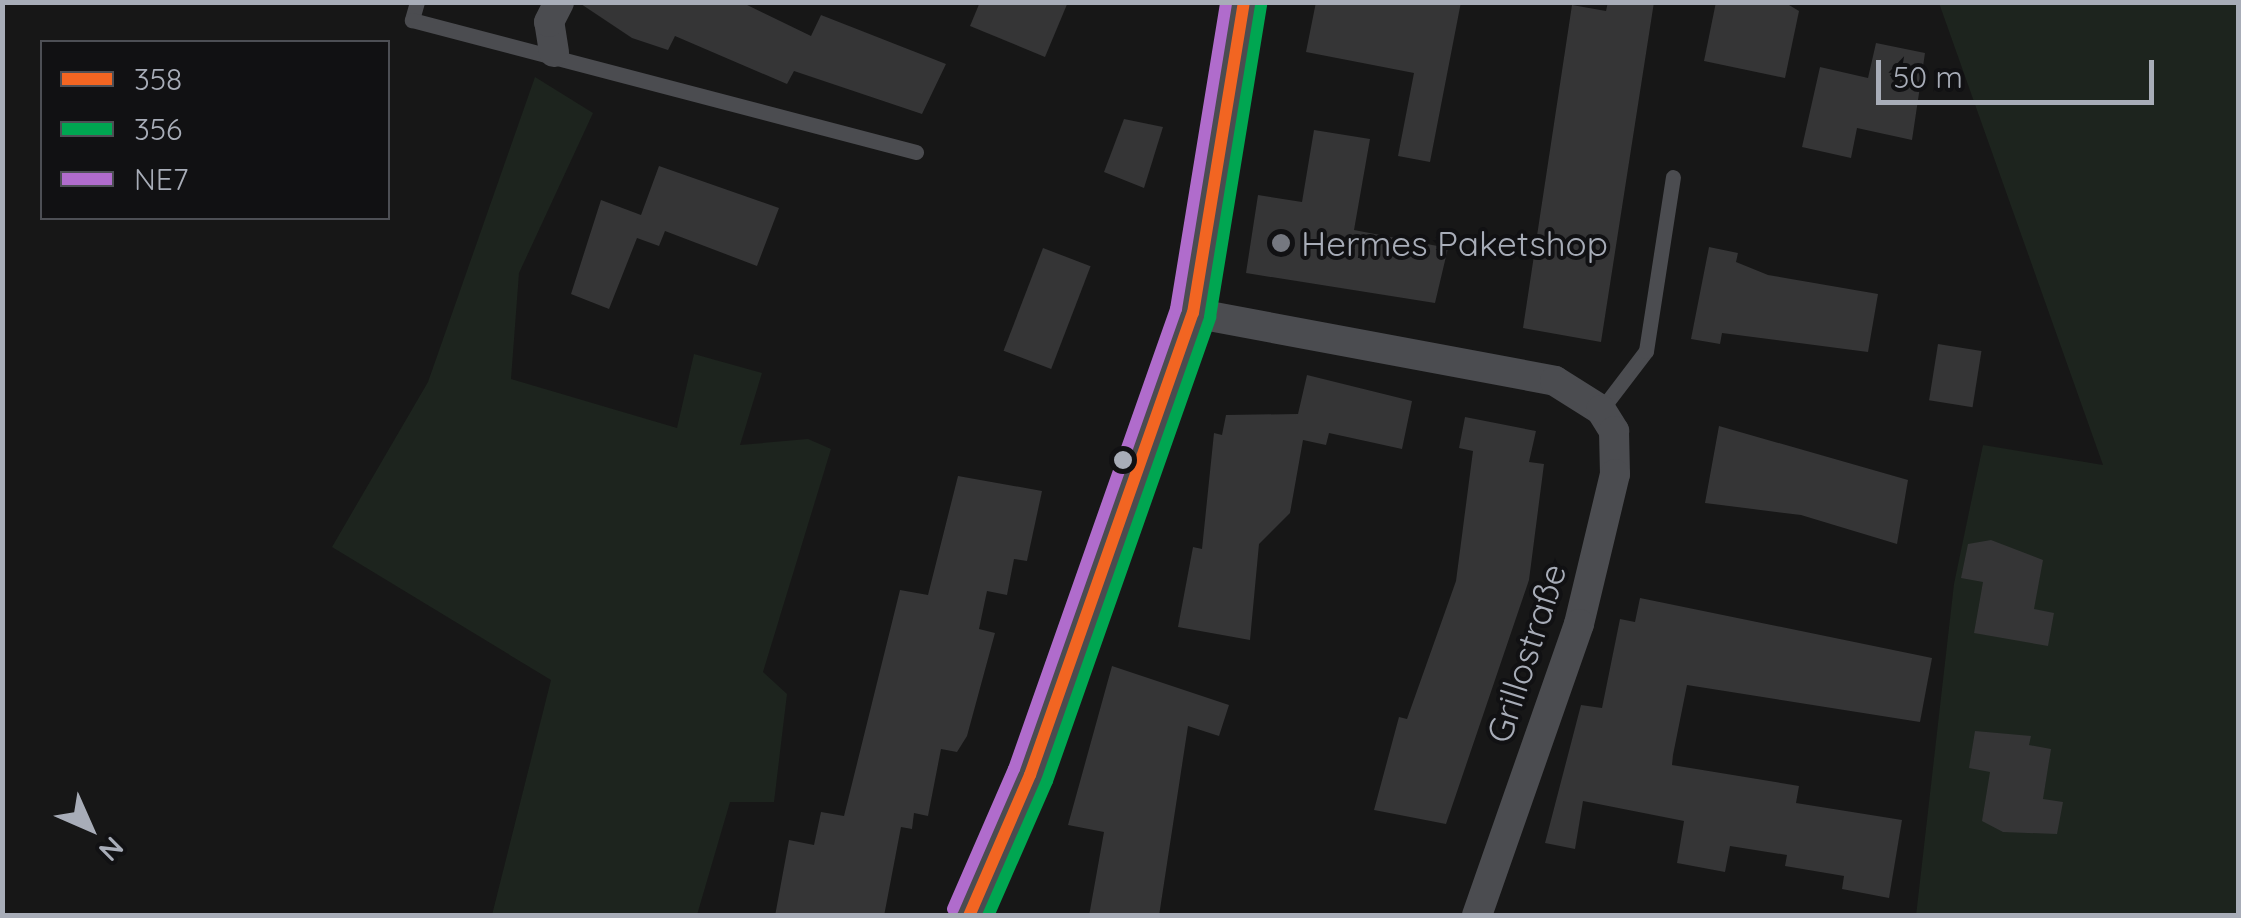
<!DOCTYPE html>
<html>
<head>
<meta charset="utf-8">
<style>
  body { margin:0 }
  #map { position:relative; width:2241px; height:918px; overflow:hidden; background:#171717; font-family:Quicksand,sans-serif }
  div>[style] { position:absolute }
  .green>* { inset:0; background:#1d241e }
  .building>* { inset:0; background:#353536; transform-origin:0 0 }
  .lane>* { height:15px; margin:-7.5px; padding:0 7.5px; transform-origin:7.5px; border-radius:7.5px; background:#4b4c50 }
  .street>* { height:30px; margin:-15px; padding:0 15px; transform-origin:15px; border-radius:15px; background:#4b4c50 }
  .bus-1>* { height:12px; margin:-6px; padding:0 6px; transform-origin:6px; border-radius:6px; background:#f26522 }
  .bus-2>* { height:12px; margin:-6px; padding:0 6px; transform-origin:6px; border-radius:6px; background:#00a651 }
  .bus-3>* { height:12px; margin:-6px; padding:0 6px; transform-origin:6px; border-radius:6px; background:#b06ccc }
  .dots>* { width:28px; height:28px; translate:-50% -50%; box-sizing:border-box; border:5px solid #111113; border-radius:50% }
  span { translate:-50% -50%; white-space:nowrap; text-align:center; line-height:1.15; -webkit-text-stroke:8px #111113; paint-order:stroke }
  .poi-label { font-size:35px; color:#a8adb8 }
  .left { translate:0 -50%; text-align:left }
  .street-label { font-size:35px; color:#a8adb8 }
  .frame { position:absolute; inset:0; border:5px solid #a8adb8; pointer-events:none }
  .legend { position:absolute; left:40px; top:40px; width:350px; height:180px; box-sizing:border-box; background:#111113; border:2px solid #4d4f55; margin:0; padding:12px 18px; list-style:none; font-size:30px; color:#a8adb8 }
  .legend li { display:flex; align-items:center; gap:20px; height:50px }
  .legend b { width:50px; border:2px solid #4d4f55 }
  .north { position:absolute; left:40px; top:778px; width:100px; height:100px; -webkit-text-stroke:8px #111113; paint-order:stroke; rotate:135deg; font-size:28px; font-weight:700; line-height:40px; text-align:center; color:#a8adb8 }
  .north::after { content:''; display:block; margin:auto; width:35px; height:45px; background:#a8adb8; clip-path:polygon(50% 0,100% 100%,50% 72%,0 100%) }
  .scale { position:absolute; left:1876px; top:60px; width:278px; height:45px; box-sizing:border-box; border:5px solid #a8adb8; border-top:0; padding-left:12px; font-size:30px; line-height:35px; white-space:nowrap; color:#a8adb8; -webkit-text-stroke:8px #111113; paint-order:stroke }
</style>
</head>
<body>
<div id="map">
  <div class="green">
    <div style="clip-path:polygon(1939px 3px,2238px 3px,2238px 915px,1916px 916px,1954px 584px,1983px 445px,2103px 465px)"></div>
    <div style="clip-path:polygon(535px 77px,593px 113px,519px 273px,511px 379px,677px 428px,694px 354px,762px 373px,740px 445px,808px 439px,831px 449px,763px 672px,787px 694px,774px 802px,730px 802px,697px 915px,492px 915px,551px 680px,332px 547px,428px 382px)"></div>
  </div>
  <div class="building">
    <div style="clip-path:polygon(578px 2px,741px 2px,811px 36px,821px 15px,946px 64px,922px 114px,794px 71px,787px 84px,675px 36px,668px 50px,632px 38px)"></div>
    <div style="clip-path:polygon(980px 2px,1068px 2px,1045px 57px,970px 26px)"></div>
    <div style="clip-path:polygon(1316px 2px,1461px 2px,1430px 162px,1398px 156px,1414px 73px,1306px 52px)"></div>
    <div style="clip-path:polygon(1608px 2px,1654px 2px,1601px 342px,1523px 328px,1572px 5px,1606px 11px)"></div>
    <div style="clip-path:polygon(1716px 2px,1784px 2px,1799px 11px,1785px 78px,1704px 61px)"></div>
    <div style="clip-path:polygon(1876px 43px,1925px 53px,1912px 140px,1857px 128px,1851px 158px,1802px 147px,1820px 67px,1868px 78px)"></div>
    <div style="clip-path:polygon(1124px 119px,1163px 127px,1144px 188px,1104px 172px)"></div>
    <div style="clip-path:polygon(1314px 130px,1370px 139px,1354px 230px,1448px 248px,1435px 303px,1246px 273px,1258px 195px,1302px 202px)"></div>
    <div style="clip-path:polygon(659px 166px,779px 208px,757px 266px,665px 231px,659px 246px,637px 238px,609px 309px,571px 294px,601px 200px,641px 215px)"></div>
    <div style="clip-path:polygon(1709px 247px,1738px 253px,1736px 262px,1768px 275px,1878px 294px,1868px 352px,1722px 333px,1720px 344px,1691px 339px)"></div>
    <div style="left:1043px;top:248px;width:51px;height:110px;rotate:21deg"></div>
    <div style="left:1938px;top:344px;width:44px;height:57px;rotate:9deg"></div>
    <div style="clip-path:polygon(1307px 375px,1412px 401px,1402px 449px,1329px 433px,1326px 445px,1303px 440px,1290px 513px,1259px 544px,1250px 640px,1178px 627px,1193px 547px,1202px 549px,1214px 433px,1222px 435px,1226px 415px,1298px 414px)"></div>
    <div style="clip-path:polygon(1465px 417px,1536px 431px,1529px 462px,1544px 464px,1529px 580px,1446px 824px,1374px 810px,1399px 717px,1407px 719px,1456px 581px,1473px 451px,1459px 448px)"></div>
    <div style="clip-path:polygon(1719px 426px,1908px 480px,1897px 544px,1801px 515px,1705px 503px)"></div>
    <div style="clip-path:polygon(958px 476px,1042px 491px,1027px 561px,1014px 559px,1007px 595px,987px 591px,979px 629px,995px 633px,967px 736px,957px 752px,941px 749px,928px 816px,914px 813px,912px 829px,901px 827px,884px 916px,775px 916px,789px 840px,814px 845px,821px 812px,844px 816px,900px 590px,928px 595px)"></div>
    <div style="clip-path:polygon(1991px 540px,2043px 560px,2034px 609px,2054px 613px,2048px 646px,1974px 633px,1983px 582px,1961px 578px,1968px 544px)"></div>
    <div style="clip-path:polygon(1640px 598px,1932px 658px,1920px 722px,1687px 685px,1673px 755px,1672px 765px,1799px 786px,1796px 803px,1902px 820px,1889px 898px,1842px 889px,1844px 876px,1785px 866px,1787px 855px,1730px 846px,1725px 872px,1677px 863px,1684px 821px,1583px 801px,1575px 849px,1545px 843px,1581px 705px,1602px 708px,1620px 619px,1635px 622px)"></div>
    <div style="clip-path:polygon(1112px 666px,1229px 705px,1219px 736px,1188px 726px,1159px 916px,1089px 916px,1104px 832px,1068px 825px)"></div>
    <div style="clip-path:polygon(1975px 731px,2031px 736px,2029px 745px,2051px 749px,2043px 799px,2063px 802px,2057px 834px,2003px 832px,1982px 821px,1990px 772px,1969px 768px)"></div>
  </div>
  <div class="lane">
    <div style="left:417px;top:2px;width:19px;rotate:106deg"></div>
    <div style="left:412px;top:20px;width:521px;rotate:14.68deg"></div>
    <div style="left:1601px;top:410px;width:74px;rotate:-52.7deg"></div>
    <div style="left:1646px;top:351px;width:176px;rotate:-81.2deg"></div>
  </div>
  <div class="street">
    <div style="left:554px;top:52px;width:30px;rotate:-99deg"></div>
    <div style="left:549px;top:22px;width:22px;rotate:-63deg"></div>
    <div style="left:1193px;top:313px;width:368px;rotate:10.6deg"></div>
    <div style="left:1555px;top:381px;width:54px;rotate:32.2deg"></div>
    <div style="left:1601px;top:410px;width:25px;rotate:58deg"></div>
    <div style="left:1614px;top:431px;width:43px;rotate:88.7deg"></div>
    <div style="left:1615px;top:474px;width:154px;rotate:103.5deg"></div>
    <div style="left:1579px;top:624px;width:309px;rotate:109.3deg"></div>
    <div style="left:969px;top:916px;width:154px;rotate:-66.6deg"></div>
    <div style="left:1030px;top:775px;width:490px;rotate:-70.6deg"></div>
    <div style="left:1193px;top:313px;width:315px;rotate:-80.7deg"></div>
  </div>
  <div class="bus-1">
    <div style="left:969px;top:916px;width:154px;rotate:-66.6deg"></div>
    <div style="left:1030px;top:775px;width:490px;rotate:-70.6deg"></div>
    <div style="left:1193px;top:313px;width:315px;rotate:-80.7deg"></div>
  </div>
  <div class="bus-2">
    <div style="left:988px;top:916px;width:147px;rotate:-66.4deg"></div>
    <div style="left:1047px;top:781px;width:492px;rotate:-70.6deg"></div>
    <div style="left:1210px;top:317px;width:316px;rotate:-80.7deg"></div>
  </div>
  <div class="bus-3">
    <div style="left:953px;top:909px;width:153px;rotate:-66.5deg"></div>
    <div style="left:1014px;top:769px;width:488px;rotate:-70.6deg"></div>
    <div style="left:1176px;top:309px;width:311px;rotate:-80.7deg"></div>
  </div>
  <div class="dots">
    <div style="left:1281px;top:243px;background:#757880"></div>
    <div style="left:1123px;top:460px;background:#a8adb8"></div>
  </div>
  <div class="poi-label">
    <span class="left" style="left:1301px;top:243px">Hermes Paketshop</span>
  </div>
  <div class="street-label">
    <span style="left:1526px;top:653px;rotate:-72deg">Grillostraße</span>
  </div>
  <div class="frame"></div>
  <ul class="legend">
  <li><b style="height:12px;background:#f26522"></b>358</li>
  <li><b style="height:12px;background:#00a651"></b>356</li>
  <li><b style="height:12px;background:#b06ccc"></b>NE7</li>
  </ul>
  <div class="north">N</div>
  <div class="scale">50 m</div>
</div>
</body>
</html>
